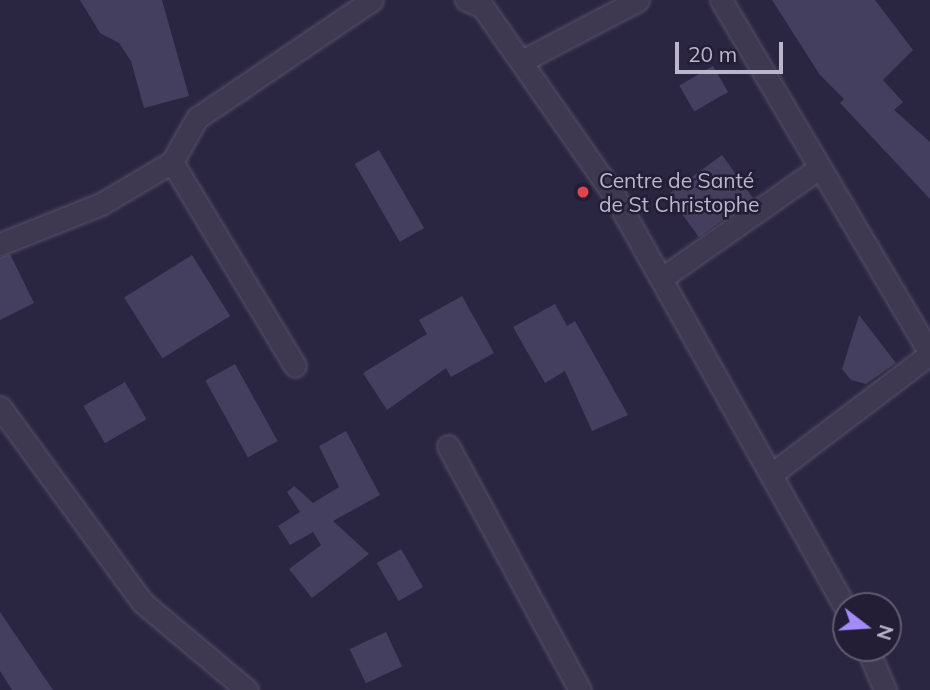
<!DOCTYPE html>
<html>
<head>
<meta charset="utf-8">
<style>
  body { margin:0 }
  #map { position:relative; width:930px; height:690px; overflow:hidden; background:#2a2541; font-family:Mulish,sans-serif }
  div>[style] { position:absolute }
  .building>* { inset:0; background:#453f5f; transform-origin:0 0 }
  .roads { filter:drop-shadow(0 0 2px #565168) drop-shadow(0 0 2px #565168) }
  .minor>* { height:21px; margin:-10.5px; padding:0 10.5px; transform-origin:10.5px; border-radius:10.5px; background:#3e3951 }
  .dots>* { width:19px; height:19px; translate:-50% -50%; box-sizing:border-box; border:4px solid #231e36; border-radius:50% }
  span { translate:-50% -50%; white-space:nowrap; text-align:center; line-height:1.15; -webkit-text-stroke:5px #231e36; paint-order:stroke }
  .poi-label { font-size:21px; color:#bbb6cb }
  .left { translate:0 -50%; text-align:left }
  .north { position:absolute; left:832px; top:592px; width:70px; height:70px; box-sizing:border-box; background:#231e36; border:2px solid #605b72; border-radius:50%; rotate:107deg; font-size:19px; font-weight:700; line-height:28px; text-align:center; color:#bbb6cb }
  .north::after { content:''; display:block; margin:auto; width:24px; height:32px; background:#a48bfb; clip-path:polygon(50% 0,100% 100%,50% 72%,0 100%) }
  .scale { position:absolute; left:675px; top:42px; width:108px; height:32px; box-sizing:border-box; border:4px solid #bbb6cb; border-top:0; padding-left:9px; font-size:21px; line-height:24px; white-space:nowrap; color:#bbb6cb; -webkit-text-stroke:5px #231e36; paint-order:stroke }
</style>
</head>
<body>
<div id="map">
  <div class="building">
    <div style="clip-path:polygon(80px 0,162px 0,189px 96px,144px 108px,131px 61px,119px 43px,100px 33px)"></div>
    <div style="clip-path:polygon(772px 0,875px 0,913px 50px,883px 80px,903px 102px,894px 110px,930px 142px,930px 199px,840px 103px,844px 99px,820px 75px)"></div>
    <div style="left:713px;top:66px;width:30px;height:39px;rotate:60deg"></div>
    <div style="left:379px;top:150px;width:90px;height:28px;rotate:60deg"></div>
    <div style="left:722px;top:155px;width:53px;height:67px;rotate:54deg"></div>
    <div style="clip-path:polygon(10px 254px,34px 303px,0 320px,0 257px)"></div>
    <div style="left:192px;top:255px;width:72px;height:80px;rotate:58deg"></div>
    <div style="clip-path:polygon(462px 296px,494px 353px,451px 377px,446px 368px,387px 410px,363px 373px,427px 334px,419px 320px)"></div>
    <div style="clip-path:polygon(555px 304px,567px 326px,575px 321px,628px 415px,592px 431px,565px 371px,545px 383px,513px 327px)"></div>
    <div style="clip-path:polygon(859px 315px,896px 363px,866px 384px,851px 380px,842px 369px)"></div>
    <div style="left:235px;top:364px;width:88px;height:34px;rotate:61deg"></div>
    <div style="left:125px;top:382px;width:43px;height:48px;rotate:60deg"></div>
    <div style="clip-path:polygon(346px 431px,380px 495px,333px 521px,369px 554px,312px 598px,289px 569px,321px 545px,313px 532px,290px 545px,278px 526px,300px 512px,287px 492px,294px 486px,313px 503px,339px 487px,319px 446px)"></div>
    <div style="left:401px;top:549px;width:44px;height:28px;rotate:60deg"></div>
    <div style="clip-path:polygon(0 612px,53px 690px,12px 690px,0 671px)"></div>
    <div style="left:386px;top:632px;width:38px;height:40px;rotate:65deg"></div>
  </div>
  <div class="roads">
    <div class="minor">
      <div style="left:466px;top:0;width:17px;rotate:21deg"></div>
      <div style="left:482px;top:6px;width:233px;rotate:55.1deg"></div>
      <div style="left:615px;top:197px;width:472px;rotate:60.7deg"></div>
      <div style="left:721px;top:0;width:411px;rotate:59.4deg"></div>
      <div style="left:522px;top:61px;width:131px;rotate:-27.7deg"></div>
      <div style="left:172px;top:162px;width:238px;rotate:58.9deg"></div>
      <div style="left:0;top:244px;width:109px;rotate:-21.6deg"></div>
      <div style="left:101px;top:204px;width:82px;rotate:-30.6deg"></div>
      <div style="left:172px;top:162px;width:51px;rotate:-60.4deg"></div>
      <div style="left:197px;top:118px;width:211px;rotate:-34deg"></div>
      <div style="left:662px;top:278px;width:192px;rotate:-35deg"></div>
      <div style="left:0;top:407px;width:241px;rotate:53.9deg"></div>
      <div style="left:142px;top:602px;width:137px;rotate:40deg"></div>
      <div style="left:448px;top:446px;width:277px;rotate:61.6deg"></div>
      <div style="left:773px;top:473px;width:197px;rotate:-37.2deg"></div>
      <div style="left:867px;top:648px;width:46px;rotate:66.8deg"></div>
    </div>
  </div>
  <div class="dots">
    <div style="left:583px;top:192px;background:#e0444e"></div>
  </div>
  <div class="poi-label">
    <span class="left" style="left:599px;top:192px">Centre de Santé<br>de St Christophe</span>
  </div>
  <div class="north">N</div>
  <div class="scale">20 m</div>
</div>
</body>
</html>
